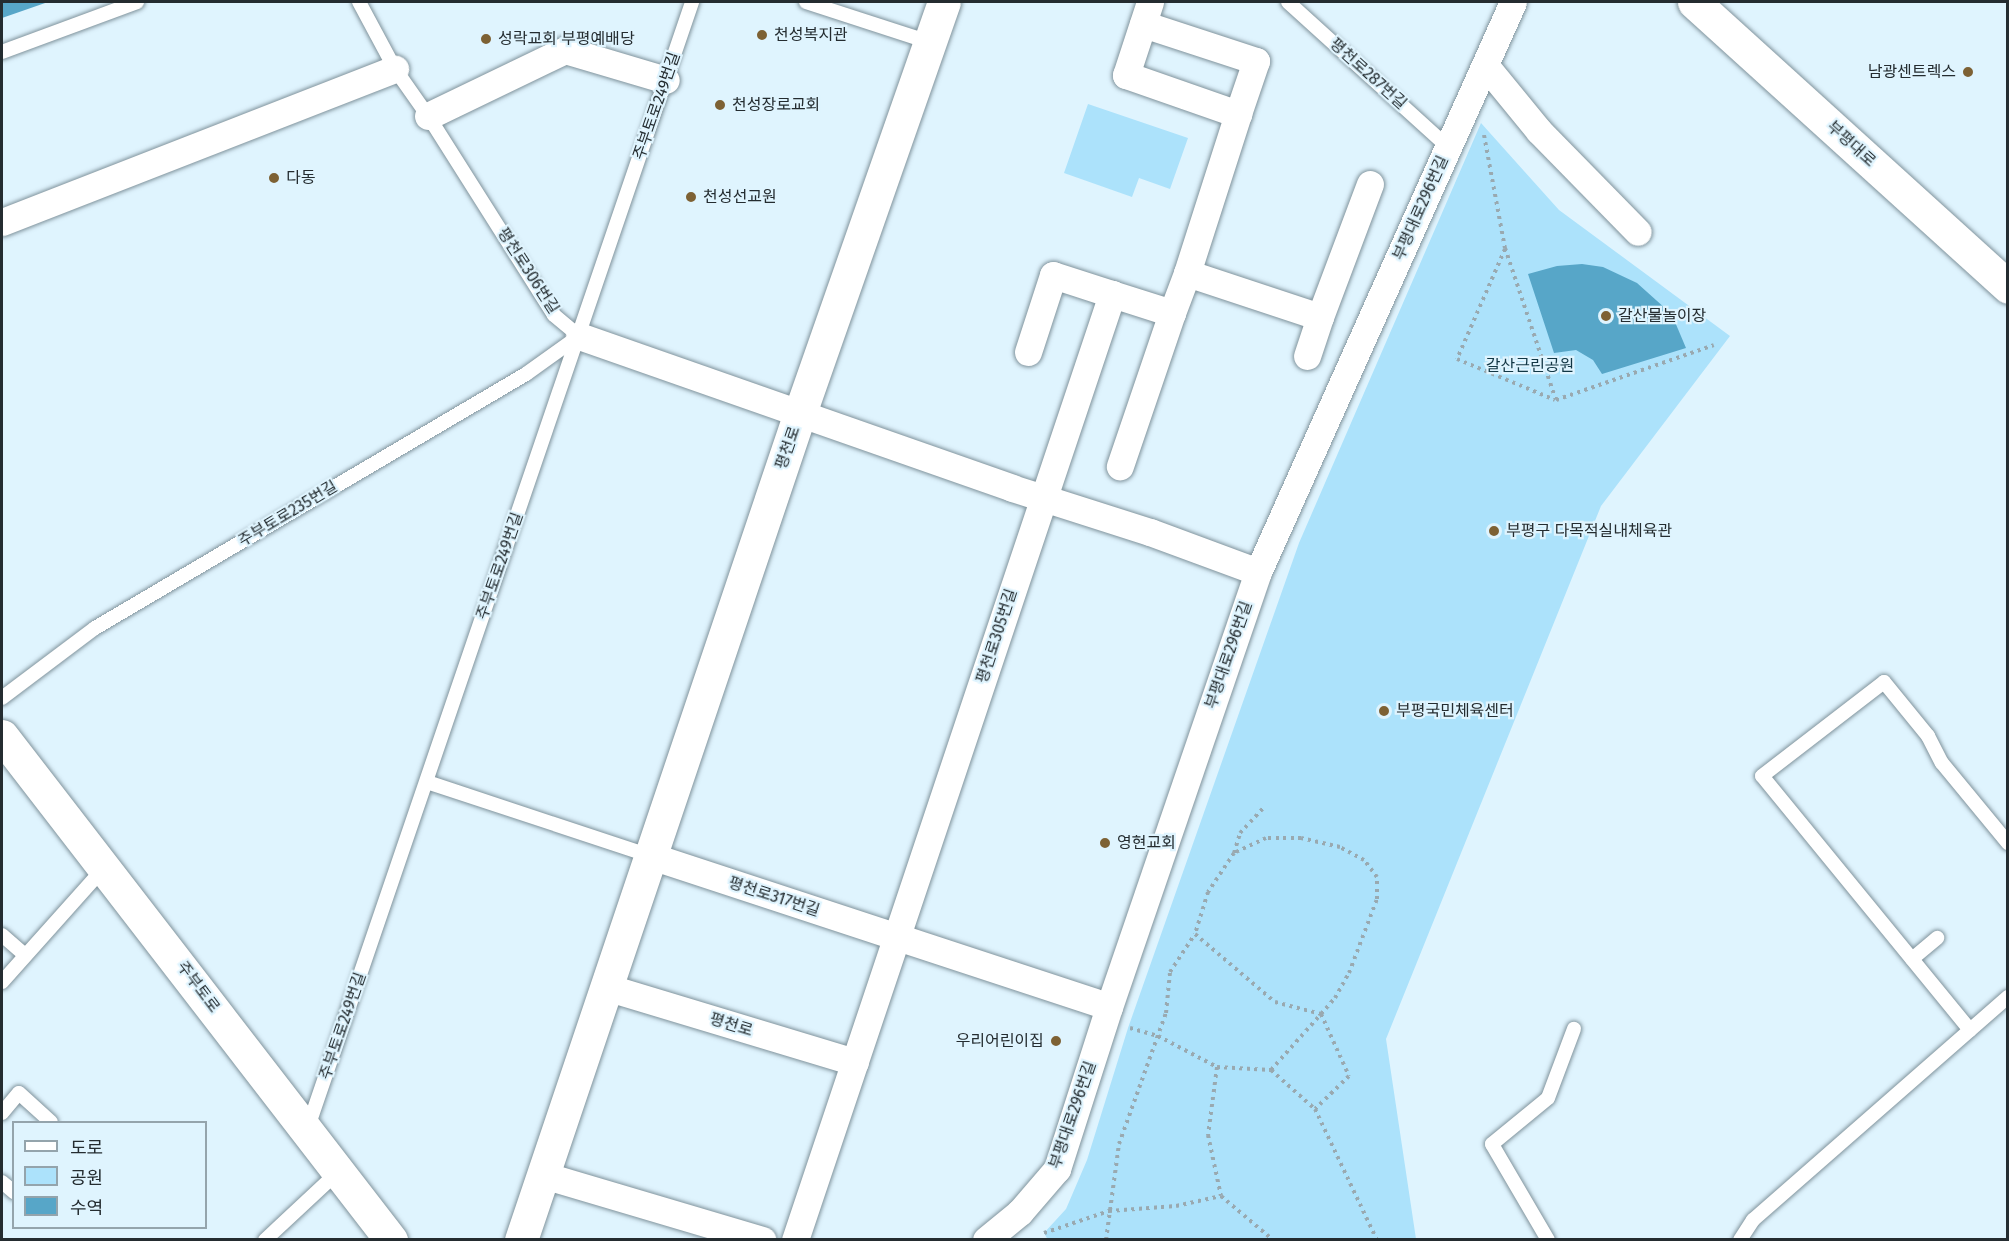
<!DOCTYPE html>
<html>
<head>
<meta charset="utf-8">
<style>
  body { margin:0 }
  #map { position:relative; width:2009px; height:1241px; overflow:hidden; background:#dff4fe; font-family:"Fira Sans","Noto Sans KR",sans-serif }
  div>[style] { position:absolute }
  .green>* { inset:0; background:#ace2fb }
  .water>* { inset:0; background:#57a6c8 }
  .path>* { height:4px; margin-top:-2px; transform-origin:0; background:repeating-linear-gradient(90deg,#99a9b0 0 3px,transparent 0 7.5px) }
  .roads { filter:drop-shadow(0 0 2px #80939c) drop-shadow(0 0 2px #80939c) }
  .lane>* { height:14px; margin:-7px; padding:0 7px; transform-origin:7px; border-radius:7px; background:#fff }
  .street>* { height:27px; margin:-13.5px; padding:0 13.5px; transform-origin:13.5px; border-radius:13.5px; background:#fff }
  .secondary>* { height:33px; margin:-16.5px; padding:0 16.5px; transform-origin:16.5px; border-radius:16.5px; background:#fff }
  .dots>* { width:16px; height:16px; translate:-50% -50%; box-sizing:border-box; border:3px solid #dff4fe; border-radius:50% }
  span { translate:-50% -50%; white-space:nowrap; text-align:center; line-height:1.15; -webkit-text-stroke:4.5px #dff4fe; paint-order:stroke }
  .poi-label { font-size:16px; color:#242c30 }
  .left { translate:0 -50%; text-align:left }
  .right { translate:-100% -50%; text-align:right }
  .street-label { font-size:16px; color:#242c30 }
  .park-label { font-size:16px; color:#123745 }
  .frame { position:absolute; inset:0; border:3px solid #242c30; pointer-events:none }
  .legend { position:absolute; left:12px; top:1121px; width:195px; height:108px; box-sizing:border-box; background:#dff4fe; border:2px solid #94a4ac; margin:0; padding:8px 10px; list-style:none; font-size:18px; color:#242c30 }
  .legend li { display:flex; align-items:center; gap:12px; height:30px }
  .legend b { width:30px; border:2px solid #94a4ac }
</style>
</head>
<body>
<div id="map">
  <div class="green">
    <div style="clip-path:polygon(1088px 104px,1188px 138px,1170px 189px,1139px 178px,1132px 197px,1064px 173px)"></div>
    <div style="clip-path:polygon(1481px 123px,1559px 210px,1730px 336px,1601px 506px,1386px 1039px,1416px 1239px,1048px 1240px,1044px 1233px,1066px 1209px,1087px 1160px,1128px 1028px,1299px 543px)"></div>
  </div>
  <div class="water">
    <div style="clip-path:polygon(2px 2px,48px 2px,2px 18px)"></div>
    <div style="clip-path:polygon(1582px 264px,1603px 267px,1637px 283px,1666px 309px,1675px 322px,1686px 348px,1602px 374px,1593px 360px,1576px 350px,1554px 353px,1528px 274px,1557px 266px)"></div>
  </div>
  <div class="path">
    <div style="left:1484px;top:135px;width:115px;rotate:79.5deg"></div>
    <div style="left:1505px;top:248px;width:160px;rotate:71.5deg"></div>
    <div style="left:1556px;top:400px;width:167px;rotate:-19.2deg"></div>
    <div style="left:1505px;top:249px;width:120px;rotate:113.6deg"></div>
    <div style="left:1457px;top:359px;width:106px;rotate:22.7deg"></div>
    <div style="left:1234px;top:853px;width:47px;rotate:123.7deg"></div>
    <div style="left:1208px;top:892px;width:44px;rotate:107.2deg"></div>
    <div style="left:1195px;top:934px;width:105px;rotate:40.4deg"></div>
    <div style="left:1275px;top:1002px;width:48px;rotate:14.6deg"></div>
    <div style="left:1321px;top:1014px;width:21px;rotate:-49deg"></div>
    <div style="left:1335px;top:998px;width:29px;rotate:-61deg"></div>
    <div style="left:1349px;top:973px;width:79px;rotate:-69.3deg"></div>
    <div style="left:1377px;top:899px;width:22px;rotate:-90deg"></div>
    <div style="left:1377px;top:877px;width:21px;rotate:-127deg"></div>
    <div style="left:1364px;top:860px;width:27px;rotate:-152deg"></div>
    <div style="left:1340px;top:847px;width:40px;rotate:-167deg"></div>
    <div style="left:1301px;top:838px;width:35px;rotate:180deg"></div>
    <div style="left:1266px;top:838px;width:35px;rotate:155deg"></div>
    <div style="left:1234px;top:853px;width:21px;rotate:-73deg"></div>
    <div style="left:1240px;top:833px;width:34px;rotate:-47deg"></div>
    <div style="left:1130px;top:1028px;width:29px;rotate:16deg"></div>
    <div style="left:1158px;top:1036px;width:67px;rotate:27.7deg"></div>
    <div style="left:1217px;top:1067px;width:54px;rotate:3.2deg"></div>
    <div style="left:1271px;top:1070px;width:59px;rotate:41.6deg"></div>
    <div style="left:1217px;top:1067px;width:69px;rotate:97.5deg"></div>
    <div style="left:1208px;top:1135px;width:62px;rotate:78deg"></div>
    <div style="left:1221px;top:1196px;width:68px;rotate:40.2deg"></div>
    <div style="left:1271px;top:1070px;width:75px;rotate:-48.2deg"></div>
    <div style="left:1321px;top:1014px;width:68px;rotate:65.7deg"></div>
    <div style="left:1349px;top:1076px;width:47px;rotate:135.9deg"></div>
    <div style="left:1315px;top:1109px;width:145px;rotate:64.7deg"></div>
    <div style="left:1044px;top:1233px;width:69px;rotate:-18.7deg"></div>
    <div style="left:1109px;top:1211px;width:67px;rotate:-4.3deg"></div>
    <div style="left:1176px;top:1206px;width:46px;rotate:-12.5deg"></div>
    <div style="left:1106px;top:1240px;width:97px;rotate:-82.3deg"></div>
    <div style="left:1119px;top:1144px;width:139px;rotate:-70.3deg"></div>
    <div style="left:1166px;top:1013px;width:41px;rotate:-84.4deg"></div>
    <div style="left:1170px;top:972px;width:45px;rotate:-56.7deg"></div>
  </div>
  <div class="roads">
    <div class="lane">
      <div style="left:806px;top:2px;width:129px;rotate:18deg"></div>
      <div style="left:1288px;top:2px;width:216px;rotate:42.2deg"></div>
      <div style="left:2px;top:52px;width:144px;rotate:-20.3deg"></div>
      <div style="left:2px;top:698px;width:116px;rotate:-37deg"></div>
      <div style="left:95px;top:628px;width:500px;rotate:-30.51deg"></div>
      <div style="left:526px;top:374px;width:65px;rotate:-35.6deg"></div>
      <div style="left:579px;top:336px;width:33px;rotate:-140deg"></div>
      <div style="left:554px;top:315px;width:236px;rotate:-122.3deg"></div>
      <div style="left:428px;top:116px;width:57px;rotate:-125.1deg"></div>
      <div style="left:395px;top:69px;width:76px;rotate:-118.2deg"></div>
      <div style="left:427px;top:782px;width:236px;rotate:18.3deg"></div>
      <div style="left:2px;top:935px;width:30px;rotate:41deg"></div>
      <div style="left:1912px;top:959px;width:33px;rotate:-40deg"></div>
      <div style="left:2px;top:982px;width:154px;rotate:-48.2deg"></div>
      <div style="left:1970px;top:1030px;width:328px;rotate:-129.3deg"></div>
      <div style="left:1762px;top:776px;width:154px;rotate:-37.6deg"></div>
      <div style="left:1884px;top:682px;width:70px;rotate:50.8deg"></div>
      <div style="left:1928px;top:736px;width:30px;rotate:63deg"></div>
      <div style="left:1942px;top:763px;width:104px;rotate:50.5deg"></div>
      <div style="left:2px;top:1113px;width:26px;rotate:-50deg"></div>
      <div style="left:19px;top:1093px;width:43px;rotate:42.2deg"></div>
      <div style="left:307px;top:1130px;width:1192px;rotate:-71.15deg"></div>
      <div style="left:2px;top:1182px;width:16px;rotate:40deg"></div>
      <div style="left:265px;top:1240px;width:101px;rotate:-43deg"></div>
      <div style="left:1548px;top:1240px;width:111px;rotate:-120.3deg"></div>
      <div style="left:1492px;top:1144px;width:72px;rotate:-39.4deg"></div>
      <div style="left:1548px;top:1098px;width:74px;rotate:-69.4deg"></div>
      <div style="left:1740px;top:1240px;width:24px;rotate:-57deg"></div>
      <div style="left:1753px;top:1220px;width:339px;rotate:-41.2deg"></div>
    </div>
    <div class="street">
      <div style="left:1150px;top:2px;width:77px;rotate:108.2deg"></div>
      <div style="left:1126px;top:75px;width:119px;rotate:19.2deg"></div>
      <div style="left:1238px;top:114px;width:167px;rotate:107.8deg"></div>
      <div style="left:1143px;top:24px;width:119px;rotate:18.1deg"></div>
      <div style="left:1256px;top:61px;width:56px;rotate:108.8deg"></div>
      <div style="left:1485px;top:65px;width:85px;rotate:50.7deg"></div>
      <div style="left:1539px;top:131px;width:141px;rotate:45.6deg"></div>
      <div style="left:428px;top:116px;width:152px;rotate:-25.7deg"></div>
      <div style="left:565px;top:50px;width:105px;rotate:16.5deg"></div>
      <div style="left:2px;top:222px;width:422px;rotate:-21.3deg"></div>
      <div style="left:1172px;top:313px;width:43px;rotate:-69.4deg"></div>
      <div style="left:1187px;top:273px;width:140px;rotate:18.3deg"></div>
      <div style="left:1320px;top:317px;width:41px;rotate:108.4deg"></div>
      <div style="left:1320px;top:317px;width:142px;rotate:-69.4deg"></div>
      <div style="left:579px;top:336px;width:459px;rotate:19.3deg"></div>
      <div style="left:1012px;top:488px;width:145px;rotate:17.7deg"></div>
      <div style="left:1150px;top:532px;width:115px;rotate:20.3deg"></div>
      <div style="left:1028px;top:352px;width:81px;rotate:-72deg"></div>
      <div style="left:1053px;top:275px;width:62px;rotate:17.9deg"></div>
      <div style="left:651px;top:856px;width:482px;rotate:18.2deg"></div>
      <div style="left:606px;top:987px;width:260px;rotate:16.8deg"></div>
      <div style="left:543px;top:1175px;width:229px;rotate:16.5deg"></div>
      <div style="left:795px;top:1240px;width:998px;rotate:-71.47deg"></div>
      <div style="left:1112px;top:294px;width:63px;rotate:17.6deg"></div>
      <div style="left:1172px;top:313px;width:162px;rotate:108.8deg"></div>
      <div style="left:986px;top:1240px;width:44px;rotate:-39.5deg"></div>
      <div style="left:1020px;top:1212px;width:57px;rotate:-49.3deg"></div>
      <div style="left:1057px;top:1169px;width:170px;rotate:-72.2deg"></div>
      <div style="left:1109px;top:1007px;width:460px;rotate:-71.1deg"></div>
      <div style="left:1258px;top:572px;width:624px;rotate:-65.9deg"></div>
    </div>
    <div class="secondary">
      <div style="left:1694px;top:2px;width:424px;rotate:42.2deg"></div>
      <div style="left:2px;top:736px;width:637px;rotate:52.34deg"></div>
      <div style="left:521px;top:1240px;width:873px;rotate:-71.36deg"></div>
      <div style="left:800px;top:413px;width:435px;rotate:-70.7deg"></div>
    </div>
  </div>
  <div class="dots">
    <div style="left:762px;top:35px;background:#7d6134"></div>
    <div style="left:486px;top:39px;background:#7d6134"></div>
    <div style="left:1968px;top:72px;background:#7d6134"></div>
    <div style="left:720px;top:105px;background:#7d6134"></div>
    <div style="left:274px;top:178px;background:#7d6134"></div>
    <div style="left:691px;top:197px;background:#7d6134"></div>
    <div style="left:1606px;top:316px;background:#7d6134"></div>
    <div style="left:1494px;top:531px;background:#7d6134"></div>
    <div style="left:1384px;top:711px;background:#7d6134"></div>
    <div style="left:1105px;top:843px;background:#7d6134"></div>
    <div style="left:1056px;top:1041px;background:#7d6134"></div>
  </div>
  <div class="poi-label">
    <span class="left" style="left:774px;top:35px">천성복지관</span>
    <span class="left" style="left:498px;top:39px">성락교회 부평예배당</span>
    <span class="right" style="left:1956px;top:72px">남광센트렉스</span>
    <span class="left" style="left:732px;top:105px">천성장로교회</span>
    <span class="left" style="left:286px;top:178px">다동</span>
    <span class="left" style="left:703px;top:197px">천성선교원</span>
    <span class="left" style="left:1618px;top:316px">갈산물놀이장</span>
    <span class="left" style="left:1506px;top:531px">부평구 다목적실내체육관</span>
    <span class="left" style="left:1396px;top:711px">부평국민체육센터</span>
    <span class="left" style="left:1117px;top:843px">영현교회</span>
    <span class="right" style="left:1044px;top:1041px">우리어린이집</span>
  </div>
  <div class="street-label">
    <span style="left:1368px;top:74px;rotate:42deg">평천로287번길</span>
    <span style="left:657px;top:106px;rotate:-71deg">주부토로249번길</span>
    <span style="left:1851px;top:144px;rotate:42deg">부평대로</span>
    <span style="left:1421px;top:208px;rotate:-66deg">부평대로296번길</span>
    <span style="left:528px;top:271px;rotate:57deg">평천로306번길</span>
    <span style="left:788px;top:448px;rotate:-71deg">평천로</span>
    <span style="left:288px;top:514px;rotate:-31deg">주부토로235번길</span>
    <span style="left:500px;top:566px;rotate:-71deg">주부토로249번길</span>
    <span style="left:997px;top:636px;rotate:-72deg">평천로305번길</span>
    <span style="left:1229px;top:655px;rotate:-71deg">부평대로296번길</span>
    <span style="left:774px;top:897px;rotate:18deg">평천로317번길</span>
    <span style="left:198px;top:987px;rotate:53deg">주부토로</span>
    <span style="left:731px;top:1025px;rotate:17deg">평천로</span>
    <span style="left:343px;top:1026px;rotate:-71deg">주부토로249번길</span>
    <span style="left:1073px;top:1115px;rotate:-71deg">부평대로296번길</span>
  </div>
  <div class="park-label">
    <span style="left:1530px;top:366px">갈산근린공원</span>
  </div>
  <div class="frame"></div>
  <ul class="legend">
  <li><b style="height:8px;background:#fff"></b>도로</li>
  <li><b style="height:16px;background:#ace2fb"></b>공원</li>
  <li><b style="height:16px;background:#57a6c8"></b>수역</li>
  </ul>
</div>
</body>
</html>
